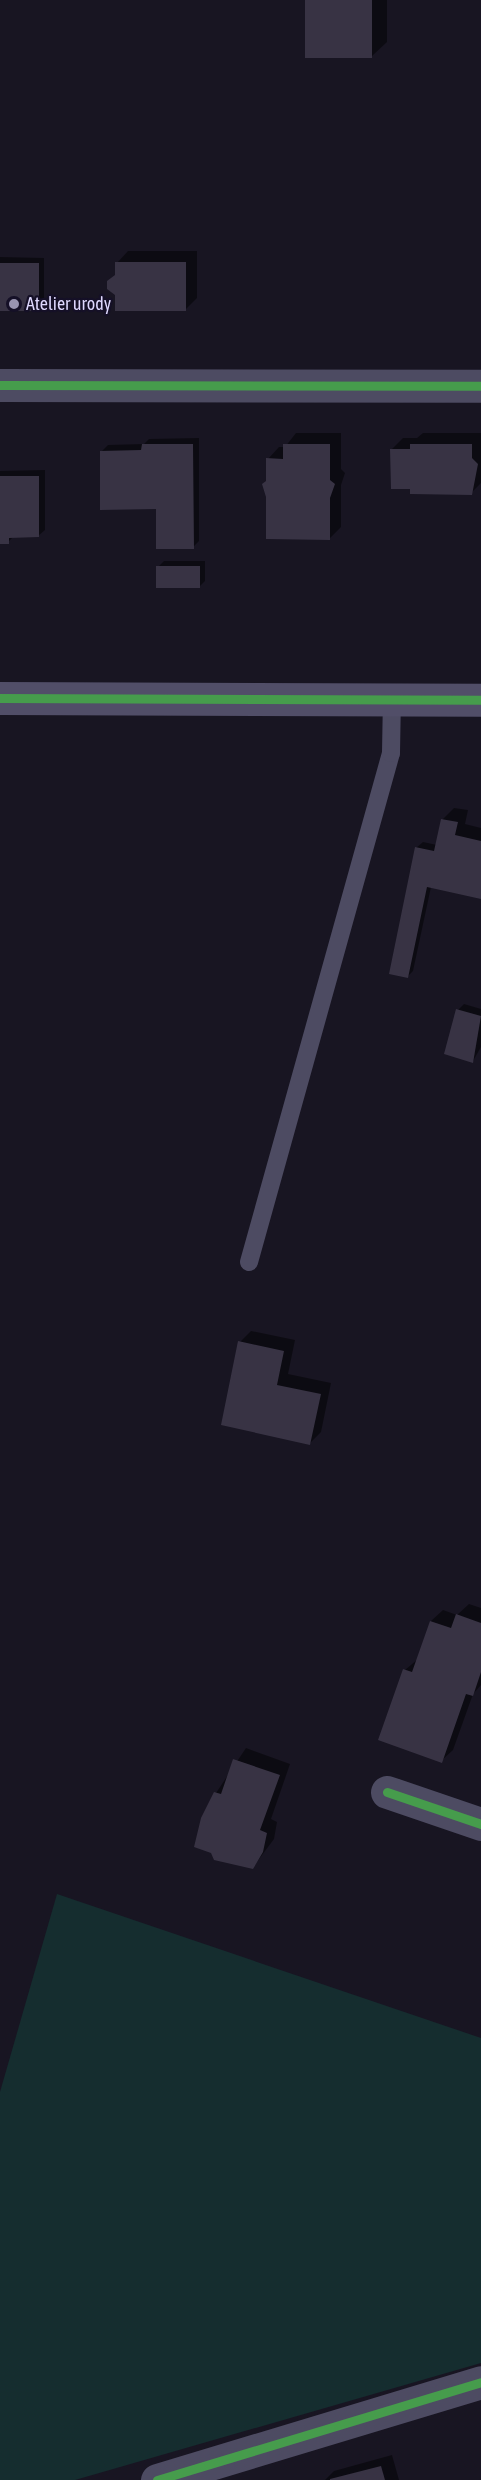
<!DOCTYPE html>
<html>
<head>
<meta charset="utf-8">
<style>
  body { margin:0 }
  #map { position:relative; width:481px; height:2480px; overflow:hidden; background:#181522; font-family:"Asap Condensed",sans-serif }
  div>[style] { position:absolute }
  .green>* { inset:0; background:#152d2f }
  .shadow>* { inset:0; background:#0007 }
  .building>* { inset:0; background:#383344; transform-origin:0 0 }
  .lane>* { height:18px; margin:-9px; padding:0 9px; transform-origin:9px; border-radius:9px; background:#4d4b62 }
  .street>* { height:33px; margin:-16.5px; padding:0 16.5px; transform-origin:16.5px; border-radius:16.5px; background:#4d4b62 }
  .secondary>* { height:33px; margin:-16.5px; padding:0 16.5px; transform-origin:16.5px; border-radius:16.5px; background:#514e68 }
  .cycleway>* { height:9px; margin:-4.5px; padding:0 4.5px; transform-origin:4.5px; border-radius:4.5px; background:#469c4c }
  .dots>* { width:16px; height:16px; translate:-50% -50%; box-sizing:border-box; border:3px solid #151027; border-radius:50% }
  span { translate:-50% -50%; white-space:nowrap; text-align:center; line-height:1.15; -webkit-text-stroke:4.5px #151027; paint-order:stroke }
  .poi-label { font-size:18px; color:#ded8fe }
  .left { translate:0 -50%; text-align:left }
</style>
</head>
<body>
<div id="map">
  <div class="green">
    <div style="clip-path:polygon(57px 1894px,481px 2038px,481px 2363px,75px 2480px,0 2480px,0 2092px)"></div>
  </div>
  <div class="shadow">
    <div style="clip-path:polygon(306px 0,387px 0,387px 42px,372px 56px)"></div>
    <div style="clip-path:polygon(128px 251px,197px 251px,197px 298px,186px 309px,117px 274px,117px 263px)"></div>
    <div style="clip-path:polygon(0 257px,44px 258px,44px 304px,38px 310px,0 309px)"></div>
    <div style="clip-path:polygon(296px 433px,341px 433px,341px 469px,345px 473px,341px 485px,341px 527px,330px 538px,267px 480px,268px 459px,279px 447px,285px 447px)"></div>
    <div style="clip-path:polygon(423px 433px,481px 433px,481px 483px,471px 493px,411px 487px,391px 450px,403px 438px,417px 438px)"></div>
    <div style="clip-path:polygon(199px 438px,199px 541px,193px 547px,102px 451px,108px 445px,144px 444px,149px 439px)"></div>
    <div style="clip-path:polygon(45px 470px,45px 530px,38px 536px,14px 536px,8px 542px,0 543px,0 471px)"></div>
    <div style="clip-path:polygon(164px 561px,205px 561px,205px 581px,199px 587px,158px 567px)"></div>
    <div style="clip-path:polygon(454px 808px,468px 810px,465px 824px,481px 828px,481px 897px,431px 887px,413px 971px,407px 977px,416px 848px,423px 842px,437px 845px,443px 819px)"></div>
    <div style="clip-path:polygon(464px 1004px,481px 1009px,481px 1047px,473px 1061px,458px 1010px)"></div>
    <div style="clip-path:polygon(251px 1331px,295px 1340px,288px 1374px,331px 1383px,321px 1432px,309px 1444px,240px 1342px)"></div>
    <div style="clip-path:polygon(469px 1604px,481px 1608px,481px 1685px,473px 1694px,453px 1750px,441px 1761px,405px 1670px,418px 1659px,431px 1621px,443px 1610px,457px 1615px)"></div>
    <div style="clip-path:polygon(246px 1748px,290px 1764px,271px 1819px,277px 1822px,274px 1839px,253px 1867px,216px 1793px)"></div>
    <div style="clip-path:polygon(392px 2455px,399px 2480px,325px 2480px,334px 2471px)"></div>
  </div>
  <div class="building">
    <div style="left:305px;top:0;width:67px;height:58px"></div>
    <div style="clip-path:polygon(115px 262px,186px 262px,186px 311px,115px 311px,115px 295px,107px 289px,107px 281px,115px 275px)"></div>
    <div style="left:0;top:263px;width:39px;height:48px"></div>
    <div style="clip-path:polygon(142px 444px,193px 444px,194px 549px,156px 549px,156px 509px,100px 510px,100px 451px,141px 450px)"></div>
    <div style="clip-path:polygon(283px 444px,330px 444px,330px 480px,335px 484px,330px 498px,330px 540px,266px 539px,266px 497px,262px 484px,266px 481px,266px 458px,283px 459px)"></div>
    <div style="clip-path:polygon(410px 444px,472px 444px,472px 458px,478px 464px,472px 495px,410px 494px,410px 489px,391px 489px,390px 449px,410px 449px)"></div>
    <div style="clip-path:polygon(0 476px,39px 476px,39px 537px,9px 538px,9px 544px,0 544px)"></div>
    <div style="left:156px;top:566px;width:44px;height:22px"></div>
    <div style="clip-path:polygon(441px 819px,458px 822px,455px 835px,481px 841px,481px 899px,427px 887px,408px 978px,389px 974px,415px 847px,434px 851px)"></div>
    <div style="clip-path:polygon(456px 1009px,481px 1016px,473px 1063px,444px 1054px)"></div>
    <div style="clip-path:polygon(238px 1341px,284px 1351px,277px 1385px,321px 1394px,310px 1445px,221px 1425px)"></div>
    <div style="clip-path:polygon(456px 1614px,481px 1623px,481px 1672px,473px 1696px,466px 1694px,442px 1763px,378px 1740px,403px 1669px,412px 1672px,430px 1621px,451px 1628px)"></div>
    <div style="clip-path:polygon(233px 1759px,280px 1775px,260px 1830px,267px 1833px,263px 1852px,253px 1869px,214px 1860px,211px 1853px,194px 1847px,201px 1818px,214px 1792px,221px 1794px)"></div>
    <div style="clip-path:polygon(381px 2466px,385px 2480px,330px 2480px,330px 2479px)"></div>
  </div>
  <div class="lane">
    <div style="left:249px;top:1262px;width:528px;rotate:-74.41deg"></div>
    <div style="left:391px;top:753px;width:55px;rotate:-89deg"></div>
  </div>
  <div class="street">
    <div style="left:0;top:385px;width:481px;rotate:0.1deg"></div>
    <div style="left:387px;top:1792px;width:99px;rotate:18.8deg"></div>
    <div style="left:157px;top:2480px;width:338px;rotate:-16.8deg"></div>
  </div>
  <div class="secondary">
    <div style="left:0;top:698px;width:481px;rotate:0.2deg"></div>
  </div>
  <div class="cycleway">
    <div style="left:0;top:385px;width:481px;rotate:0.1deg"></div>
    <div style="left:0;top:698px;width:481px;rotate:0.2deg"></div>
    <div style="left:387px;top:1792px;width:99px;rotate:18.8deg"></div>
    <div style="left:157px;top:2480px;width:338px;rotate:-16.8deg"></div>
  </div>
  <div class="dots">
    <div style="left:14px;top:304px;background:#9994b1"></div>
  </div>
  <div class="poi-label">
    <span class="left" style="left:26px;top:304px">Atelier urody</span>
  </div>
</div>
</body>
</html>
